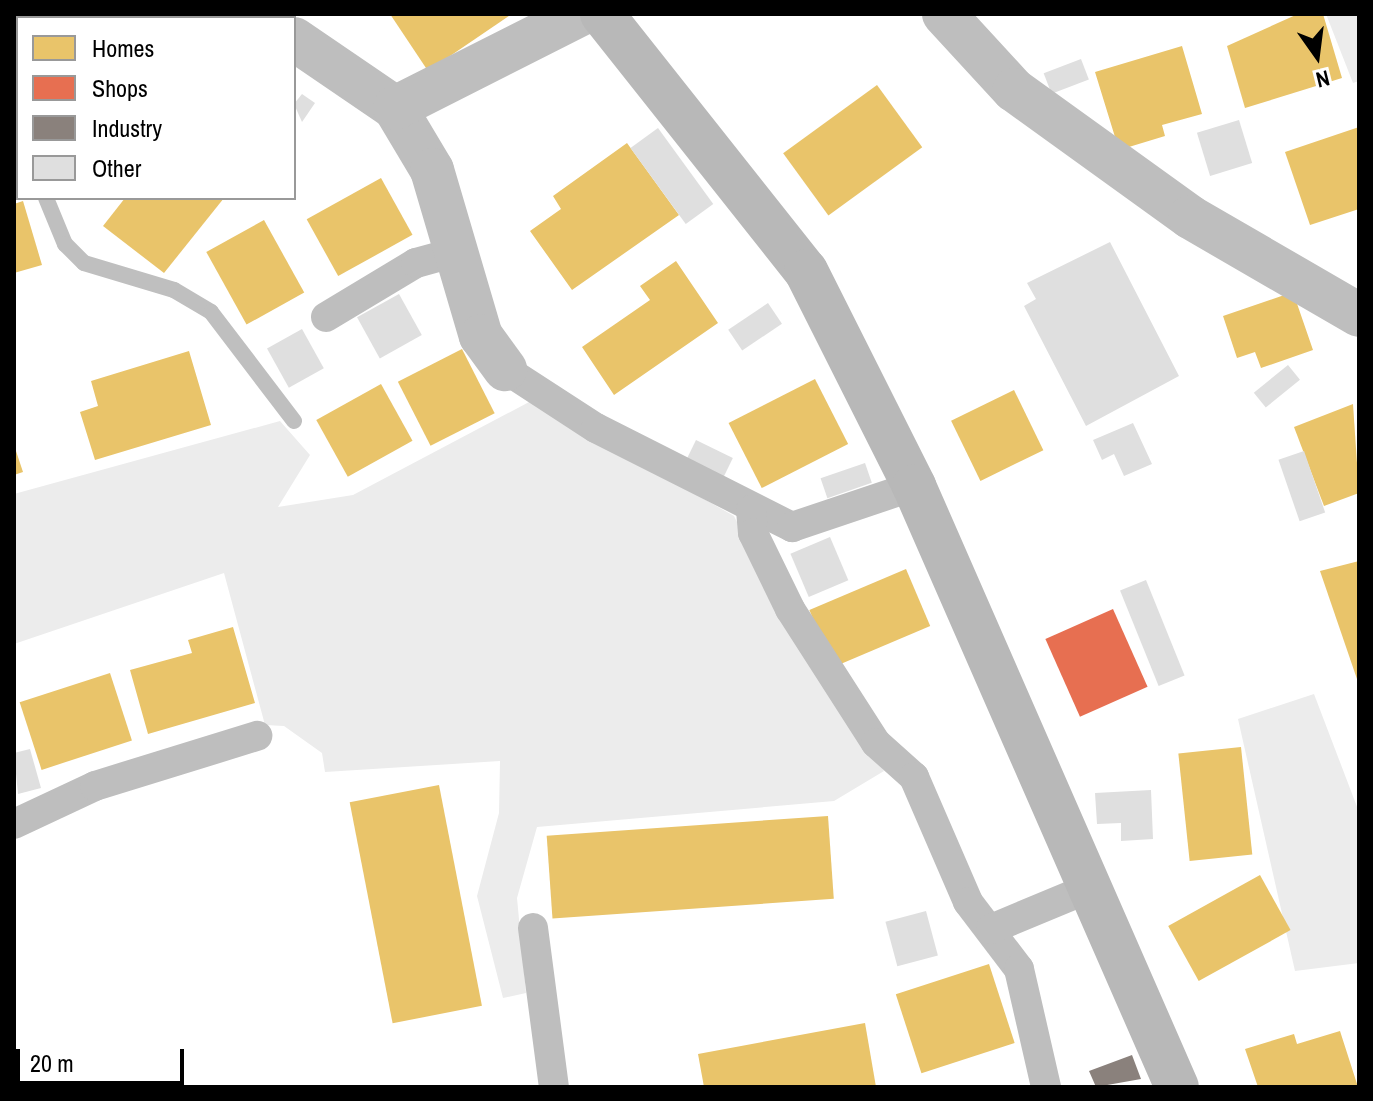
<!DOCTYPE html>
<html>
<head>
<meta charset="utf-8">
<style>
  body { margin:0 }
  #map { position:relative; width:1373px; height:1101px; overflow:hidden; background:#fff; font-family:"Archivo Narrow",sans-serif }
  div>[style] { position:absolute }
  .green>* { inset:0; background:#ececec }
  .homes>* { inset:0; background:#e9c46a; transform-origin:0 0 }
  .shops>* { inset:0; background:#e76f51; transform-origin:0 0 }
  .industry>* { inset:0; background:#8a817c }
  .stream>* { height:16px; margin:-8px; padding:0 8px; transform-origin:8px; border-radius:8px; background:#bfbfbf }
  .building>* { inset:0; background:#dfdfdf; transform-origin:0 0 }
  .lane>* { height:30px; margin:-15px; padding:0 15px; transform-origin:15px; border-radius:15px; background:#bebebe }
  .street>* { height:44px; margin:-22px; padding:0 22px; transform-origin:22px; border-radius:22px; background:#bebebe }
  .secondary>* { height:44px; margin:-22px; padding:0 22px; transform-origin:22px; border-radius:22px; background:#b8b8b8 }
  span { translate:-50% -50%; white-space:nowrap; text-align:center; line-height:1.15; -webkit-text-stroke:8px #fff; paint-order:stroke }
  .frame { position:absolute; inset:0; border:16px solid #000; pointer-events:none }
  .legend { position:absolute; left:16px; top:16px; width:280px; height:184px; box-sizing:border-box; background:#fff; border:2px solid #999; margin:0; padding:10px 14px; list-style:none; font-size:24px; color:#000 }
  .legend li { display:flex; align-items:center; gap:16px; height:40px }
  .legend b { width:40px; border:2px solid #999 }
  .north { position:absolute; left:1277px; top:16px; width:80px; height:80px; -webkit-text-stroke:6px #fff; paint-order:stroke; rotate:166deg; font-size:22px; font-weight:700; line-height:32px; text-align:center; color:#000 }
  .north::after { content:''; display:block; margin:auto; width:28px; height:36px; background:#000; clip-path:polygon(50% 0,100% 100%,50% 72%,0 100%) }
  .scale { position:absolute; left:16px; top:1049px; width:168px; height:36px; box-sizing:border-box; border:4px solid #000; border-top:0; padding-left:10px; font-size:24px; line-height:28px; white-space:nowrap; color:#000; -webkit-text-stroke:6px #fff; paint-order:stroke }
</style>
</head>
<body>
<div id="map">
  <div class="green">
    <div style="clip-path:polygon(1326px 14px,1359px 14px,1359px 81px,1353px 83px)"></div>
    <div style="clip-path:polygon(531px 401px,734px 516px,779px 606px,884px 771px,834px 801px,537px 827px,517px 898px,526px 993px,503px 998px,477px 896px,499px 813px,500px 761px,325px 772px,322px 753px,284px 726px,265px 725px,224px 573px,14px 644px,14px 494px,280px 421px,310px 455px,278px 507px,353px 495px)"></div>
    <div style="clip-path:polygon(1314px 694px,1359px 812px,1359px 963px,1295px 971px,1238px 719px)"></div>
  </div>
  <div class="homes">
    <div style="clip-path:polygon(14px 14px,81px 14px,18px 18px,16px 64px)"></div>
    <div style="clip-path:polygon(390px 14px,512px 14px,428px 71px)"></div>
    <div style="clip-path:polygon(1298px 14px,1323px 14px,1342px 78px,1245px 108px,1227px 46px)"></div>
    <div style="clip-path:polygon(1182px 46px,1202px 114px,1162px 125px,1165px 136px,1119px 150px,1095px 72px)"></div>
    <div style="left:877px;top:85px;width:77px;height:116px;rotate:54deg"></div>
    <div style="clip-path:polygon(1359px 127px,1359px 209px,1310px 225px,1285px 152px)"></div>
    <div style="clip-path:polygon(627px 143px,679px 215px,572px 290px,530px 231px,561px 209px,553px 196px)"></div>
    <div style="left:381px;top:178px;width:65px;height:85px;rotate:61deg"></div>
    <div style="clip-path:polygon(125px 198px,224px 198px,164px 273px,103px 226px)"></div>
    <div style="clip-path:polygon(23px 201px,42px 265px,14px 273px,14px 204px)"></div>
    <div style="left:264px;top:220px;width:83px;height:66px;rotate:61deg"></div>
    <div style="clip-path:polygon(676px 261px,718px 323px,614px 395px,582px 347px,650px 300px,640px 286px)"></div>
    <div style="clip-path:polygon(1293px 292px,1313px 350px,1261px 368px,1255px 352px,1237px 358px,1223px 316px)"></div>
    <div style="left:462px;top:349px;width:72px;height:72px;rotate:63deg"></div>
    <div style="clip-path:polygon(189px 351px,211px 425px,95px 460px,80px 412px,98px 406px,91px 381px)"></div>
    <div style="left:815px;top:379px;width:73px;height:97px;rotate:63deg"></div>
    <div style="left:381px;top:384px;width:65px;height:74px;rotate:61deg"></div>
    <div style="left:1014px;top:390px;width:67px;height:70px;rotate:64deg"></div>
    <div style="clip-path:polygon(1353px 404px,1359px 493px,1324px 506px,1294px 427px)"></div>
    <div style="clip-path:polygon(14px 445px,23px 472px,14px 475px)"></div>
    <div style="clip-path:polygon(1359px 561px,1359px 682px,1358px 682px,1320px 571px)"></div>
    <div style="left:906px;top:569px;width:62px;height:105px;rotate:67deg"></div>
    <div style="clip-path:polygon(233px 627px,255px 703px,148px 734px,130px 670px,192px 653px,188px 640px)"></div>
    <div style="left:110px;top:673px;width:71px;height:95px;rotate:72deg"></div>
    <div style="left:1241px;top:747px;width:108px;height:63px;rotate:84deg"></div>
    <div style="left:439px;top:785px;width:225px;height:91px;rotate:79deg"></div>
    <div style="left:828px;top:816px;width:83px;height:282px;rotate:86deg"></div>
    <div style="left:1260px;top:875px;width:63px;height:105px;rotate:61deg"></div>
    <div style="left:989px;top:964px;width:83px;height:98px;rotate:72deg"></div>
    <div style="clip-path:polygon(865px 1023px,876px 1087px,704px 1087px,698px 1054px)"></div>
    <div style="clip-path:polygon(1340px 1031px,1358px 1087px,1258px 1087px,1245px 1049px,1294px 1034px,1297px 1044px)"></div>
  </div>
  <div class="shops">
    <div style="left:1113px;top:609px;width:85px;height:74px;rotate:66deg"></div>
  </div>
  <div class="industry">
    <div style="clip-path:polygon(1132px 1055px,1141px 1079px,1096px 1087px,1089px 1071px)"></div>
  </div>
  <div class="stream">
    <div style="left:14px;top:122px;width:8px;rotate:60deg"></div>
    <div style="left:46px;top:198px;width:50px;rotate:67.6deg"></div>
    <div style="left:65px;top:244px;width:27px;rotate:45deg"></div>
    <div style="left:84px;top:263px;width:94px;rotate:16.7deg"></div>
    <div style="left:174px;top:290px;width:43px;rotate:30.7deg"></div>
    <div style="left:211px;top:312px;width:137px;rotate:52.7deg"></div>
  </div>
  <div class="building">
    <div style="left:1081px;top:59px;width:22px;height:40px;rotate:69deg"></div>
    <div style="clip-path:polygon(302px 94px,315px 103px,302px 122px,294px 104px)"></div>
    <div style="left:1239px;top:120px;width:45px;height:44px;rotate:73deg"></div>
    <div style="left:658px;top:128px;width:94px;height:34px;rotate:54deg"></div>
    <div style="clip-path:polygon(1110px 242px,1179px 376px,1086px 426px,1024px 306px,1036px 299px,1027px 283px)"></div>
    <div style="left:399px;top:294px;width:47px;height:48px;rotate:61deg"></div>
    <div style="left:768px;top:303px;width:25px;height:48px;rotate:56deg"></div>
    <div style="left:302px;top:329px;width:45px;height:40px;rotate:61deg"></div>
    <div style="left:1288px;top:365px;width:19px;height:44px;rotate:51deg"></div>
    <div style="clip-path:polygon(1133px 423px,1152px 464px,1124px 476px,1114px 454px,1102px 460px,1093px 440px)"></div>
    <div style="left:696px;top:440px;width:41px;height:23px;rotate:26deg"></div>
    <div style="left:1304px;top:451px;width:65px;height:27px;rotate:71deg"></div>
    <div style="left:865px;top:463px;width:21px;height:47px;rotate:71deg"></div>
    <div style="left:830px;top:537px;width:47px;height:43px;rotate:67deg"></div>
    <div style="left:1146px;top:580px;width:103px;height:28px;rotate:68deg"></div>
    <div style="clip-path:polygon(30px 749px,41px 788px,18px 794px,14px 753px)"></div>
    <div style="clip-path:polygon(1151px 790px,1153px 839px,1121px 841px,1121px 823px,1097px 824px,1095px 793px)"></div>
    <div style="left:926px;top:911px;width:46px;height:42px;rotate:75deg"></div>
  </div>
  <div class="lane">
    <div style="left:259px;top:14px;width:6px;rotate:39deg"></div>
    <div style="left:326px;top:317px;width:105px;rotate:-31deg"></div>
    <div style="left:416px;top:263px;width:41px;rotate:-15.4deg"></div>
    <div style="left:505px;top:369px;width:108px;rotate:33deg"></div>
    <div style="left:596px;top:428px;width:220px;rotate:26.8deg"></div>
    <div style="left:792px;top:527px;width:129px;rotate:-18.6deg"></div>
    <div style="left:751px;top:510px;width:23px;rotate:85deg"></div>
    <div style="left:753px;top:533px;width:85px;rotate:64deg"></div>
    <div style="left:790px;top:609px;width:159px;rotate:57.3deg"></div>
    <div style="left:876px;top:743px;width:51px;rotate:41.8deg"></div>
    <div style="left:914px;top:777px;width:136px;rotate:66.6deg"></div>
    <div style="left:968px;top:902px;width:84px;rotate:52.7deg"></div>
    <div style="left:1019px;top:969px;width:121px;rotate:77.1deg"></div>
    <div style="left:14px;top:824px;width:89px;rotate:-25.1deg"></div>
    <div style="left:95px;top:786px;width:170px;rotate:-17.2deg"></div>
    <div style="left:533px;top:928px;width:160px;rotate:82.5deg"></div>
    <div style="left:991px;top:929px;width:109px;rotate:-22.6deg"></div>
  </div>
  <div class="street">
    <div style="left:944px;top:14px;width:103px;rotate:47.4deg"></div>
    <div style="left:1014px;top:90px;width:217px;rotate:35.8deg"></div>
    <div style="left:1190px;top:217px;width:195px;rotate:30.1deg"></div>
    <div style="left:294px;top:39px;width:122px;rotate:34.3deg"></div>
    <div style="left:395px;top:108px;width:72px;rotate:59.2deg"></div>
    <div style="left:432px;top:170px;width:173px;rotate:73.6deg"></div>
    <div style="left:481px;top:336px;width:41px;rotate:54deg"></div>
    <div style="left:395px;top:108px;width:208px;rotate:-26.8deg"></div>
  </div>
  <div class="secondary">
    <div style="left:602px;top:14px;width:328px;rotate:51.6deg"></div>
    <div style="left:806px;top:271px;width:241px;rotate:63.3deg"></div>
    <div style="left:914px;top:486px;width:656px;rotate:66.37deg"></div>
  </div>
  <div class="frame"></div>
  <ul class="legend">
  <li><b style="height:22px;background:#e9c46a"></b>Homes</li>
  <li><b style="height:22px;background:#e76f51"></b>Shops</li>
  <li><b style="height:22px;background:#8a817c"></b>Industry</li>
  <li><b style="height:22px;background:#dfdfdf"></b>Other</li>
  </ul>
  <div class="north">N</div>
  <div class="scale">20 m</div>
</div>
</body>
</html>
